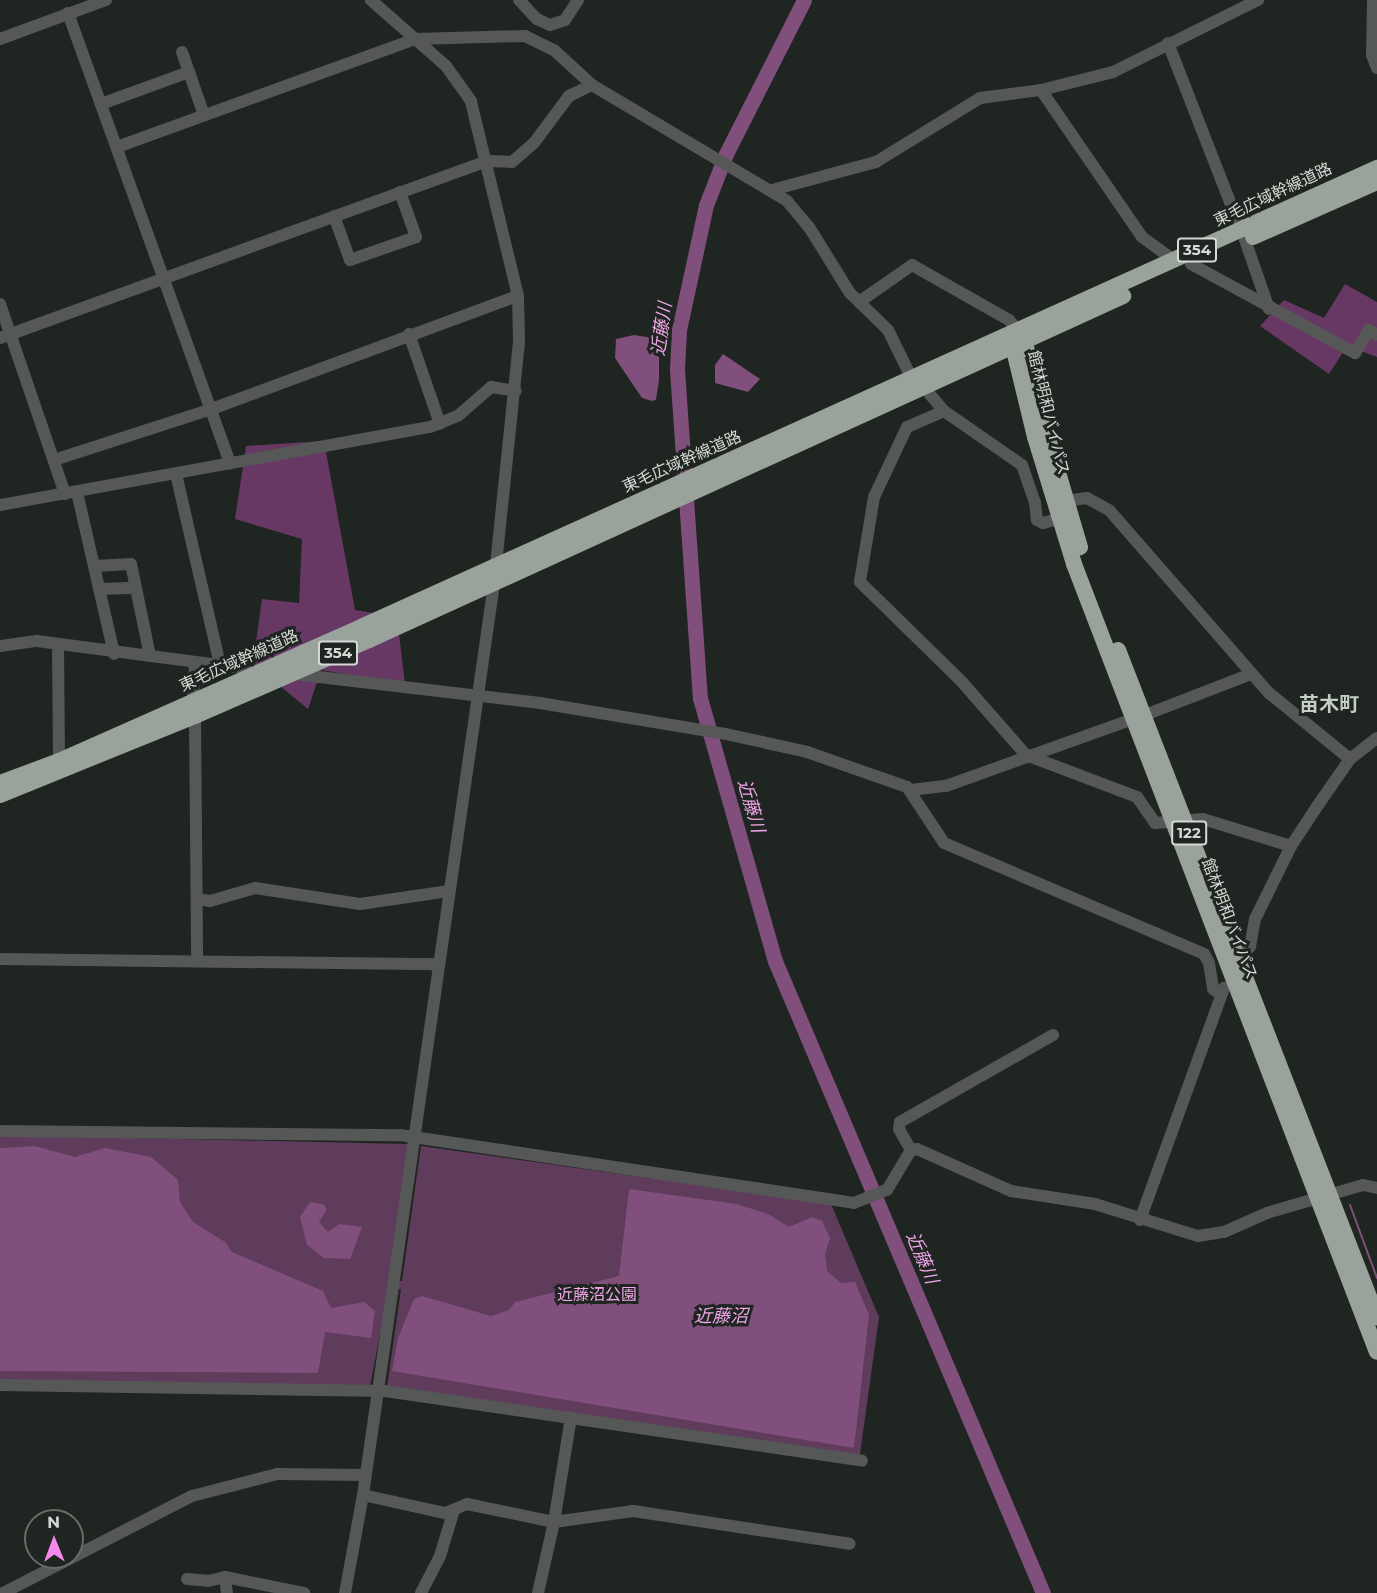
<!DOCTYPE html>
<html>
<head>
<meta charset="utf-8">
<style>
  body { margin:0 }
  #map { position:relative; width:1377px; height:1593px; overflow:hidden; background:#1f2520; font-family:Montserrat,"Noto Sans JP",sans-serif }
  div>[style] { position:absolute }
  .green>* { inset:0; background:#5f3c5c }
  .forest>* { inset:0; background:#683864 }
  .water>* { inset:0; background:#804f7c }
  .stream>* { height:2px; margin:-1px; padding:0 1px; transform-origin:1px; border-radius:1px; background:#804f7c }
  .river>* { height:15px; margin:-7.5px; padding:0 7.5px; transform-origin:7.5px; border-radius:7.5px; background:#804f7c }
  .minor>* { height:12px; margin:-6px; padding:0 6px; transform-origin:6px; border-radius:6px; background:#555856 }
  .highway>* { height:16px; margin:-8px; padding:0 8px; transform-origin:8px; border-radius:8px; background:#9aa29c }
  span { translate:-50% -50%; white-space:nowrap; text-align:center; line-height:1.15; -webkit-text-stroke:6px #1f2520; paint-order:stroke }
  .shield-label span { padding:2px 4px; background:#1f2520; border:2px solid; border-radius:4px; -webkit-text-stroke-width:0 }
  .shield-label { font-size:15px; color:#d5d9d5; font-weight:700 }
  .street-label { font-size:16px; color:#d5d9d5 }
  .park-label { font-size:16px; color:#f2a7ea }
  .water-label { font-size:18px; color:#efa5e8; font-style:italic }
  .quarter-label { font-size:20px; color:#c5cdc7; font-weight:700 }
  .north { position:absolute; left:24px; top:1509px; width:60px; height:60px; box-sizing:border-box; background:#1f2520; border:2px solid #686d68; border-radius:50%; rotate:359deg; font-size:16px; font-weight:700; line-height:24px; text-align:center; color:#d5d9d5 }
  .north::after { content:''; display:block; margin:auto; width:21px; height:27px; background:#f688ed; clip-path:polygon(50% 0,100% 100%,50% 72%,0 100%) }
</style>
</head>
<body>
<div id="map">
  <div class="green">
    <div style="clip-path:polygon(0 1135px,408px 1144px,390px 1280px,402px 1281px,421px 1146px,831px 1204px,879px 1317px,860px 1454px,856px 1457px,387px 1387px,401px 1289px,389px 1288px,370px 1386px,0 1383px)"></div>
  </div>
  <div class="forest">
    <div style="clip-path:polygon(1345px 284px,1377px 302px,1377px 357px,1347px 346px,1329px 374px,1260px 326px,1284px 300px,1324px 318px)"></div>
    <div style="clip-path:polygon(324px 441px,355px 610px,397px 617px,405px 684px,321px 670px,308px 709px,253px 664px,262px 599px,299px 603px,302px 539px,235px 519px,246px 446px)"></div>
  </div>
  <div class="water">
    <div style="clip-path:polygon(634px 335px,659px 339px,659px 380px,656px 400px,652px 401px,642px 398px,615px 358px,616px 339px)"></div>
    <div style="clip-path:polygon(723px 354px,760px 379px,748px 392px,715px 383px,715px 365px)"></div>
    <div style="clip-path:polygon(35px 1146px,75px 1157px,105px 1148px,151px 1157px,178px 1180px,180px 1202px,193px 1222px,225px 1242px,232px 1252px,323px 1291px,331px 1308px,364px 1302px,375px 1311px,371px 1338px,325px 1332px,318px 1373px,0 1371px,0 1148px)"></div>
    <div style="clip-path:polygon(629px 1189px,737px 1204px,768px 1214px,789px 1227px,812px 1217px,822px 1221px,830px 1238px,825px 1254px,827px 1271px,841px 1283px,855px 1282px,869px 1315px,854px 1448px,392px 1371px,398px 1338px,414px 1299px,422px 1296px,491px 1316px,509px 1310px,515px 1302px,619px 1276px)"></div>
    <div style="clip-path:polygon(310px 1202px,323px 1204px,327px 1209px,319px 1222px,328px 1232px,339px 1224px,362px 1227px,350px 1259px,324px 1258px,307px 1245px,300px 1217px)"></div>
  </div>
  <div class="stream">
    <div style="left:1350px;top:1205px;width:78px;rotate:69.7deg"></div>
  </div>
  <div class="river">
    <div style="left:804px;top:0;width:173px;rotate:116.9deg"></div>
    <div style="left:726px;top:154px;width:55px;rotate:111.4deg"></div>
    <div style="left:706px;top:205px;width:128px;rotate:102.2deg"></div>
    <div style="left:679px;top:330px;width:40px;rotate:92.9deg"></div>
    <div style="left:677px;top:370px;width:329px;rotate:86deg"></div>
    <div style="left:700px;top:698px;width:273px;rotate:74.1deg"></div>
    <div style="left:775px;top:961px;width:686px;rotate:67.02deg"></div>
  </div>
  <div class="minor">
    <div style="left:519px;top:0;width:26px;rotate:47deg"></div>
    <div style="left:537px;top:19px;width:14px;rotate:25deg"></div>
    <div style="left:550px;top:25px;width:16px;rotate:-18deg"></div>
    <div style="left:565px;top:20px;width:24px;rotate:-57deg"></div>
    <div style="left:1373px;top:0;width:55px;rotate:91deg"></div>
    <div style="left:1372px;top:55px;width:14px;rotate:69deg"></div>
    <div style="left:68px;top:13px;width:479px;rotate:70.2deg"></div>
    <div style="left:0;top:39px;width:113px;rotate:-20.2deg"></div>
    <div style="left:1168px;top:43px;width:201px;rotate:68.7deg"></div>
    <div style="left:182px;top:52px;width:67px;rotate:70.8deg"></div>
    <div style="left:1041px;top:90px;width:178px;rotate:55.5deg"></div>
    <div style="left:1142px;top:237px;width:39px;rotate:36deg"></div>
    <div style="left:101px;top:104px;width:94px;rotate:-20deg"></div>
    <div style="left:117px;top:147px;width:317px;rotate:-19.9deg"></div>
    <div style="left:415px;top:39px;width:110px;rotate:-1.6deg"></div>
    <div style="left:525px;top:36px;width:32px;rotate:26deg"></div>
    <div style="left:554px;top:50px;width:52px;rotate:42.6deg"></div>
    <div style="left:592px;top:85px;width:227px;rotate:30.7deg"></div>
    <div style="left:787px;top:201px;width:34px;rotate:50deg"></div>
    <div style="left:809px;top:227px;width:78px;rotate:58.2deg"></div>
    <div style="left:850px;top:293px;width:53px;rotate:44.2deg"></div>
    <div style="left:888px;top:330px;width:52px;rotate:63.9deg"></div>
    <div style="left:772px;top:190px;width:108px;rotate:-15.1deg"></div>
    <div style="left:876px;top:162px;width:122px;rotate:-31.6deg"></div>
    <div style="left:980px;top:98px;width:62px;rotate:-7.5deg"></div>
    <div style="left:1041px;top:90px;width:74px;rotate:-14deg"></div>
    <div style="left:1113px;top:72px;width:162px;rotate:-26.4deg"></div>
    <div style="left:334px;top:216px;width:47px;rotate:70deg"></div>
    <div style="left:350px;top:260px;width:70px;rotate:-19.2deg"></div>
    <div style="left:416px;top:237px;width:48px;rotate:-109.6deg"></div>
    <div style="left:1245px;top:240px;width:73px;rotate:70.8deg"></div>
    <div style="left:1191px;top:264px;width:187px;rotate:28.5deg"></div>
    <div style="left:1355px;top:353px;width:27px;rotate:-59deg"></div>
    <div style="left:1369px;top:330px;width:9px;rotate:32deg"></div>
    <div style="left:859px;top:302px;width:65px;rotate:-34.9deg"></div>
    <div style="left:912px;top:265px;width:112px;rotate:29.6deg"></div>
    <div style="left:1009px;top:320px;width:13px;rotate:51deg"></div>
    <div style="left:0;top:304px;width:201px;rotate:71.1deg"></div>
    <div style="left:409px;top:334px;width:95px;rotate:71deg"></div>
    <div style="left:0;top:338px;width:518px;rotate:-19.97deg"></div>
    <div style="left:487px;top:161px;width:25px;rotate:2deg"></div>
    <div style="left:512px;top:162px;width:29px;rotate:-41deg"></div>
    <div style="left:534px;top:143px;width:59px;rotate:-53.3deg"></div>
    <div style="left:569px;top:96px;width:25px;rotate:-26deg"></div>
    <div style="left:923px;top:386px;width:33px;rotate:50deg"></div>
    <div style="left:944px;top:411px;width:95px;rotate:34.7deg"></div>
    <div style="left:1022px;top:465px;width:39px;rotate:71deg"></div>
    <div style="left:1035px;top:502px;width:18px;rotate:84deg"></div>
    <div style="left:1037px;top:520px;width:7px;rotate:27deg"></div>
    <div style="left:1043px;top:523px;width:16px;rotate:-15deg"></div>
    <div style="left:944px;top:411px;width:40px;rotate:156.6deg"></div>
    <div style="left:907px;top:427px;width:77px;rotate:115.2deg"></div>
    <div style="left:874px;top:497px;width:86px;rotate:99.4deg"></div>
    <div style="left:860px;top:582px;width:143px;rotate:44.4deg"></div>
    <div style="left:962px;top:682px;width:97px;rotate:48.8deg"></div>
    <div style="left:1026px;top:755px;width:119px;rotate:20.7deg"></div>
    <div style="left:1137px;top:797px;width:32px;rotate:55deg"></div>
    <div style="left:1155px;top:823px;width:48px;rotate:-4.8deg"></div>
    <div style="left:1203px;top:819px;width:92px;rotate:17.1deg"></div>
    <div style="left:54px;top:460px;width:163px;rotate:-17.9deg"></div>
    <div style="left:209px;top:410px;width:329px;rotate:-20.3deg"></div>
    <div style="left:176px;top:474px;width:196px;rotate:77deg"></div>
    <div style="left:77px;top:492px;width:166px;rotate:77.1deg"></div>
    <div style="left:1065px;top:501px;width:22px;rotate:-8deg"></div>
    <div style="left:1087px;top:498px;width:26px;rotate:29deg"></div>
    <div style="left:1110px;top:511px;width:242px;rotate:48.9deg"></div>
    <div style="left:1269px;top:693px;width:104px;rotate:39.2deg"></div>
    <div style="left:0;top:505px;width:437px;rotate:-10.3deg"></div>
    <div style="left:430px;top:427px;width:31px;rotate:-22deg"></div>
    <div style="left:459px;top:415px;width:43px;rotate:-41.2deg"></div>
    <div style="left:491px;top:387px;width:25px;rotate:9deg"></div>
    <div style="left:94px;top:566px;width:37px;rotate:-3deg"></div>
    <div style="left:131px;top:564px;width:94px;rotate:78.3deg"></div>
    <div style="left:99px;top:589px;width:37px;rotate:-2deg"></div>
    <div style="left:58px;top:644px;width:117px;rotate:89.5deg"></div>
    <div style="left:0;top:646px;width:37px;rotate:-8deg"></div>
    <div style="left:37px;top:641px;width:208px;rotate:7.5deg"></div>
    <div style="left:243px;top:668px;width:12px;rotate:35deg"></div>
    <div style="left:296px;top:670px;width:8px;rotate:40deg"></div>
    <div style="left:302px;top:675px;width:240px;rotate:6.7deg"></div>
    <div style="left:540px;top:703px;width:189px;rotate:9.5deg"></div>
    <div style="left:726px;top:734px;width:83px;rotate:12.5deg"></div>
    <div style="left:807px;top:752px;width:106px;rotate:19.3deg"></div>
    <div style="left:907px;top:787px;width:67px;rotate:56.5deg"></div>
    <div style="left:944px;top:843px;width:283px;rotate:23.1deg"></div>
    <div style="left:1204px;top:954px;width:10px;rotate:61deg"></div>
    <div style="left:1209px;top:963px;width:26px;rotate:81deg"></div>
    <div style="left:1213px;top:989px;width:7px;rotate:34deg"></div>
    <div style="left:193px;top:701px;width:39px;rotate:-87deg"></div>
    <div style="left:1145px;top:715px;width:114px;rotate:-21.1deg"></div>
    <div style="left:195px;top:716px;width:245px;rotate:89.5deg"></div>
    <div style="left:911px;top:790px;width:35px;rotate:-7deg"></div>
    <div style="left:946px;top:786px;width:199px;rotate:-19.7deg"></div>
    <div style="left:197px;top:899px;width:13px;rotate:9deg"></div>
    <div style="left:210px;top:901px;width:47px;rotate:-16.1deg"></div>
    <div style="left:255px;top:888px;width:106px;rotate:8.7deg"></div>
    <div style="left:360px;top:904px;width:90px;rotate:-8.3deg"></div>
    <div style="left:1237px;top:957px;width:16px;rotate:-38deg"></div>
    <div style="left:1250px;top:947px;width:28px;rotate:-80deg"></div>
    <div style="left:1255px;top:919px;width:81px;rotate:-63.7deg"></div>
    <div style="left:1291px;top:846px;width:49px;rotate:-56.6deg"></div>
    <div style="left:1318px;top:805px;width:56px;rotate:-55.2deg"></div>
    <div style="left:1350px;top:759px;width:34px;rotate:-38deg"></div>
    <div style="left:0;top:959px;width:438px;rotate:0.7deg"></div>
    <div style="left:0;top:1131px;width:400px;rotate:0.6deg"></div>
    <div style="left:400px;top:1135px;width:459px;rotate:8.5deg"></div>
    <div style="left:854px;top:1203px;width:35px;rotate:-22deg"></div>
    <div style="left:887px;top:1190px;width:47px;rotate:-59deg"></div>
    <div style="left:911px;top:1150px;width:6px;rotate:-9deg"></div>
    <div style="left:917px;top:1149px;width:103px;rotate:24.1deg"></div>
    <div style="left:1011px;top:1191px;width:85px;rotate:8.8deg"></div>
    <div style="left:1095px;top:1204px;width:108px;rotate:17.3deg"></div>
    <div style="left:1198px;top:1236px;width:26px;rotate:-9deg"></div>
    <div style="left:1224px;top:1232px;width:47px;rotate:-23.8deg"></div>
    <div style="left:1267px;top:1213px;width:100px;rotate:-16.3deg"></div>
    <div style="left:1363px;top:1185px;width:14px;rotate:12deg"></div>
    <div style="left:911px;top:1150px;width:24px;rotate:-120deg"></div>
    <div style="left:899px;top:1129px;width:7px;rotate:-82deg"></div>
    <div style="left:900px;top:1122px;width:176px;rotate:-29.6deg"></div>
    <div style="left:1140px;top:1220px;width:247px;rotate:-70.1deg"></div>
    <div style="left:0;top:1385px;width:385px;rotate:0.9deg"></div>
    <div style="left:385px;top:1391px;width:482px;rotate:8.3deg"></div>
    <div style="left:363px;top:1495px;width:84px;rotate:12.4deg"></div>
    <div style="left:445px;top:1513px;width:24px;rotate:-22deg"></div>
    <div style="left:467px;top:1504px;width:89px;rotate:11.7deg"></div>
    <div style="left:554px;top:1522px;width:80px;rotate:-7.9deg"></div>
    <div style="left:633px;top:1511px;width:219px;rotate:8.6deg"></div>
    <div style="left:225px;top:1577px;width:16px;rotate:83deg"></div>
    <div style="left:187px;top:1579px;width:21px;rotate:5deg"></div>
    <div style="left:208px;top:1581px;width:17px;rotate:-13deg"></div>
    <div style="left:225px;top:1577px;width:81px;rotate:11.4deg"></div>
    <div style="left:3px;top:1593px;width:212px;rotate:-27.2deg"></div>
    <div style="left:192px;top:1496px;width:88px;rotate:-14.5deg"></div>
    <div style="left:277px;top:1474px;width:88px;rotate:0.7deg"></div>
    <div style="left:345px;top:1593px;width:100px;rotate:-79.6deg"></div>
    <div style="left:363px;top:1495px;width:920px;rotate:-81.82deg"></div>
    <div style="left:494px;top:584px;width:244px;rotate:-84.1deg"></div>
    <div style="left:519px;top:341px;width:45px;rotate:-91.3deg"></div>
    <div style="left:518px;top:296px;width:201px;rotate:-103.6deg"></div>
    <div style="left:471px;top:101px;width:43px;rotate:-125.5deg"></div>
    <div style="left:446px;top:66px;width:100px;rotate:-138.7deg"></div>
    <div style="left:421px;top:1593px;width:42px;rotate:-62.8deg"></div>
    <div style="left:440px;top:1556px;width:48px;rotate:-73.1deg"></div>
    <div style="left:538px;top:1593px;width:73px;rotate:-77.3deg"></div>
    <div style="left:554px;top:1522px;width:106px;rotate:-80.8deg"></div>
  </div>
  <div class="highway">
    <div style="left:1253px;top:237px;width:136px;rotate:-23.9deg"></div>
    <div style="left:1019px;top:333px;width:23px;rotate:65deg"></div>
    <div style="left:1029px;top:354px;width:83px;rotate:77.5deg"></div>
    <div style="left:1047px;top:435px;width:117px;rotate:73.6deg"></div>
    <div style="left:1015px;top:337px;width:9px;rotate:103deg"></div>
    <div style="left:1013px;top:346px;width:94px;rotate:76.4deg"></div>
    <div style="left:1035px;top:437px;width:133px;rotate:72.9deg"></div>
    <div style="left:1074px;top:564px;width:844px;rotate:68.97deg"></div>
    <div style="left:1118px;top:650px;width:716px;rotate:68.78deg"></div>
    <div style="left:0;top:783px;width:63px;rotate:-20.4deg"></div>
    <div style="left:59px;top:761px;width:333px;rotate:-23.9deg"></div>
    <div style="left:363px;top:626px;width:1113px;rotate:-24.31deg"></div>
    <div style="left:0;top:795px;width:210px;rotate:-22.1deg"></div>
    <div style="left:195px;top:716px;width:190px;rotate:-23.6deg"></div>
    <div style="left:369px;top:640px;width:829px;rotate:-24.52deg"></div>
  </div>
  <div class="shield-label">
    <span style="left:1197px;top:250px">354</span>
    <span style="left:338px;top:653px">354</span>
    <span style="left:1189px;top:833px">122</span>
  </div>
  <div class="street-label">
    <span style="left:1273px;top:195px;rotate:-25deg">東毛広域幹線道路</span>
    <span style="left:1048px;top:413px;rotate:76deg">館林明和バイパス</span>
    <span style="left:682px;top:462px;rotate:-24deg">東毛広域幹線道路</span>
    <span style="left:239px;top:661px;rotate:-24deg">東毛広域幹線道路</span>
    <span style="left:1229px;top:919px;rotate:69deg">館林明和バイパス</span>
  </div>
  <div class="park-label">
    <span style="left:597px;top:1295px">近藤沼公園</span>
  </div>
  <div class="water-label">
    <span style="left:662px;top:329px;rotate:-82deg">近藤川</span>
    <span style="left:751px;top:806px;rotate:74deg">近藤川</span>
    <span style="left:922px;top:1258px;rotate:67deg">近藤川</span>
    <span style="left:721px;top:1316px">近藤沼</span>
  </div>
  <div class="quarter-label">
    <span style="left:1329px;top:704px">苗木町</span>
  </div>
  <div class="north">N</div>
</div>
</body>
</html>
